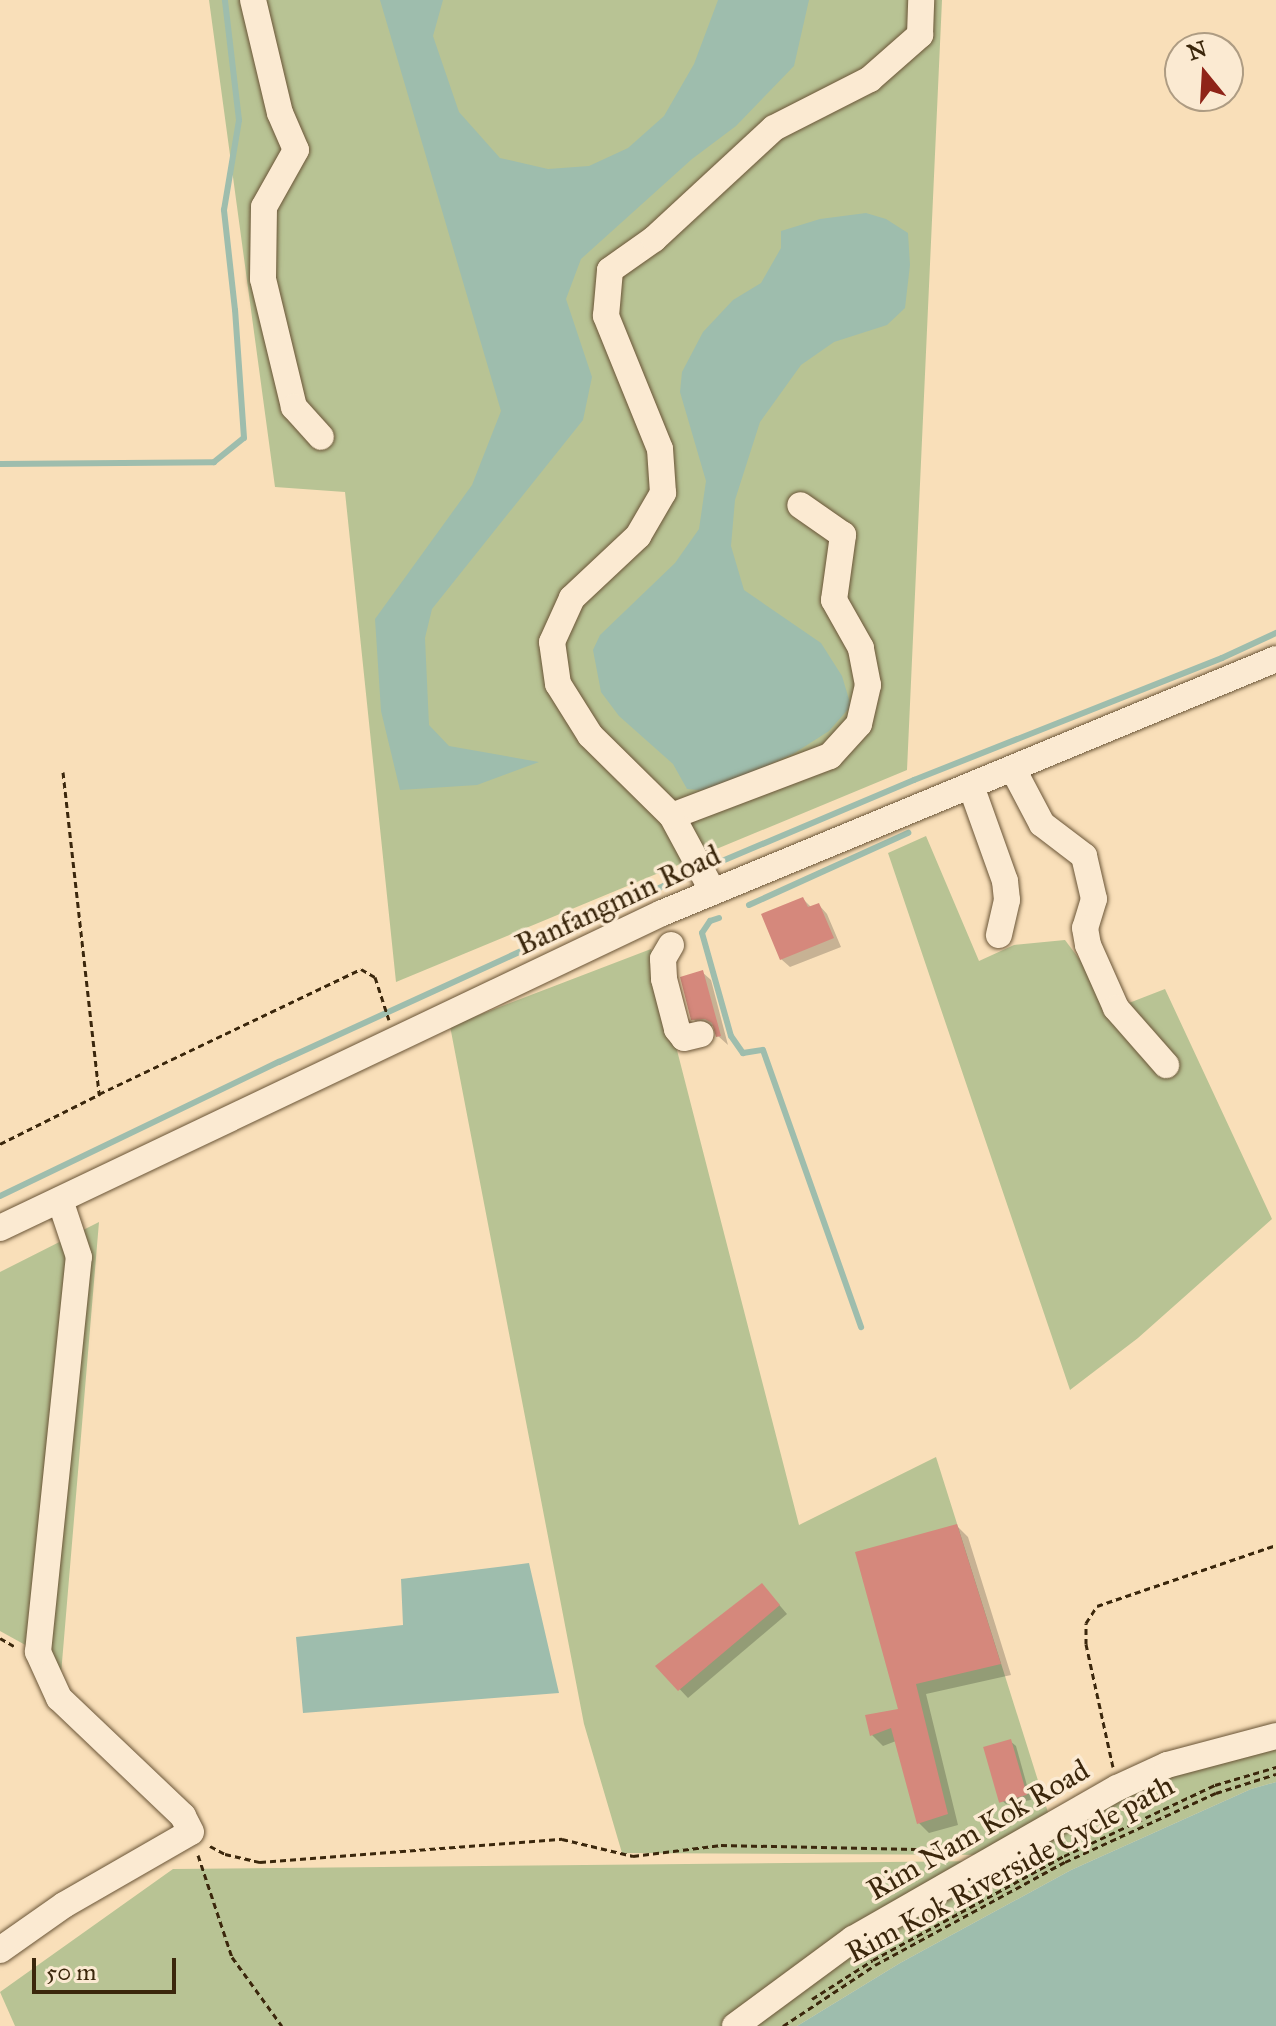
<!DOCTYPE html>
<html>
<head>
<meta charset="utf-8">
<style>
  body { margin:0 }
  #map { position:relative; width:1276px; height:2026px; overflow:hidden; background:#f9dfb9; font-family:"IM FELL Great Primer",serif }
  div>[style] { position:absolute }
  .green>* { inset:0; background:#b8c394 }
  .water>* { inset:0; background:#9ebdad }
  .shadow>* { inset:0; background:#0003 }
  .stream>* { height:6px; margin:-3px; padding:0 3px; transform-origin:3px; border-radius:3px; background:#9ebdad }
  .building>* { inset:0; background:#d5887c; transform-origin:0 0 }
  .path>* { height:3px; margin-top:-1.5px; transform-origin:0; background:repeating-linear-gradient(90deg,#3b270c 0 6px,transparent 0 10px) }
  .roads { filter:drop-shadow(0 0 2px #6a5537) drop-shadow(0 0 2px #6a5537) }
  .minor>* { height:26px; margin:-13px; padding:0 13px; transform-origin:13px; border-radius:13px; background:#fbead2 }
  span { translate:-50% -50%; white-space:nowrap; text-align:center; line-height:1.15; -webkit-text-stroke:7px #fbead2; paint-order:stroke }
  .street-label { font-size:30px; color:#3b270c }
  .north { position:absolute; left:1164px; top:32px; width:80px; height:80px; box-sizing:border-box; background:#fbead2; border:2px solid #ae9c83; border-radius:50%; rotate:342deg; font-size:22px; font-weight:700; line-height:32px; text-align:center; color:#3b270c }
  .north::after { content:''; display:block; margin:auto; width:28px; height:36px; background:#8f2418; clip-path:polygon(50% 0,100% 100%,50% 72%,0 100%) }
  .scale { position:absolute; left:32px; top:1958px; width:144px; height:36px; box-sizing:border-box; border:4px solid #3b270c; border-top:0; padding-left:10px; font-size:24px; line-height:28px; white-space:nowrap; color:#3b270c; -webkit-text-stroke:6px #fbead2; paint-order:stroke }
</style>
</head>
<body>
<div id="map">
  <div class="green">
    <div style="clip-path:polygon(209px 0,942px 0,907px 770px,396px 982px,345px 492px,275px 487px)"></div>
    <div style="clip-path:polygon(926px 836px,979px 961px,1014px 945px,1065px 940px,1116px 1008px,1165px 989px,1272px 1219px,1138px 1338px,1070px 1390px,888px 853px)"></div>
    <div style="clip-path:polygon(651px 949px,799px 1525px,936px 1457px,1052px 1825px,1167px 1765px,1276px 1736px,1276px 1782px,1251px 1789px,1071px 1870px,900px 1963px,797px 2026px,15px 2026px,0 1992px,173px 1869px,989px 1861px,997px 1855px,622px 1853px,584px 1724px,450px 1026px)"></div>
    <div style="clip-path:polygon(99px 1222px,59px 1698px,38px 1652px,0 1631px,0 1272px)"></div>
  </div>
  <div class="water">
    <div style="clip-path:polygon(380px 0,443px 0,433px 36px,459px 112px,500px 158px,548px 169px,589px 166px,628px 148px,664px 116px,694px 64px,718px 0,809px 0,794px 66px,736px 126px,692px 159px,581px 259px,566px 299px,592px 377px,583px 420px,432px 609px,425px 638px,429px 725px,449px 746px,539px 762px,477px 785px,400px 790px,381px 711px,375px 619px,472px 485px,501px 411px)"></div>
    <div style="clip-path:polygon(866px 213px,886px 219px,908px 233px,910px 265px,905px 308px,887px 325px,834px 342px,801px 365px,760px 422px,735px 500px,731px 546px,744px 590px,821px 643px,842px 676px,851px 706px,829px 731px,793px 754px,709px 791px,687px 789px,673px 764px,619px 716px,601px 692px,593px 650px,600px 635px,675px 563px,699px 529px,706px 481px,680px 392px,682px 372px,703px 332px,733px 300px,761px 283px,781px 248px,781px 231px,820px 219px)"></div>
    <div style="clip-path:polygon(529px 1563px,559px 1693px,303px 1713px,296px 1637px,403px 1625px,401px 1579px)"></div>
    <div style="clip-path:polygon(1276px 1782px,1276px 2026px,797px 2026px,900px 1963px,1071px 1870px,1251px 1789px)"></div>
  </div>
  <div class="shadow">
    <div style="clip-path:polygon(803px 899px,812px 908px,819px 905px,827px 914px,841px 947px,790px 967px,781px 959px)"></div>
    <div style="clip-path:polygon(702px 972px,711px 980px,728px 1045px,718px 1036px,715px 1026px,702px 1027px,693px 1019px)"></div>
    <div style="clip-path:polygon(957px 1526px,968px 1537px,1011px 1675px,926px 1694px,958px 1825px,929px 1833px,919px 1823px,896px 1741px,883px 1746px,872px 1735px,900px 1711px)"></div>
    <div style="clip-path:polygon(770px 1594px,787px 1614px,688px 1698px,658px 1666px)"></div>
    <div style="clip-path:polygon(1010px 1741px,1016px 1746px,1031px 1800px,1006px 1804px,1000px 1799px)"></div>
  </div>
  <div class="stream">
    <div style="left:0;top:464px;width:214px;rotate:-0.5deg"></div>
    <div style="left:214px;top:462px;width:38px;rotate:-39deg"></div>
    <div style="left:244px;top:438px;width:128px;rotate:-94deg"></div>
    <div style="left:235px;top:310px;width:101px;rotate:-96.3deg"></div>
    <div style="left:224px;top:210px;width:91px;rotate:-80.5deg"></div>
    <div style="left:239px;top:120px;width:121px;rotate:-96.7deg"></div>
    <div style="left:715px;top:864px;width:216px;rotate:-22.9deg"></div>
    <div style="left:914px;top:780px;width:331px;rotate:-21.6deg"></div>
    <div style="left:1222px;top:658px;width:60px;rotate:-24.8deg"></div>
    <div style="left:749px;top:905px;width:175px;rotate:-24.4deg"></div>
    <div style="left:719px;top:918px;width:9px;rotate:162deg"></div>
    <div style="left:710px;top:921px;width:14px;rotate:124deg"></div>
    <div style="left:702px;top:933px;width:107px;rotate:74.3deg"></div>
    <div style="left:731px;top:1036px;width:21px;rotate:55deg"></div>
    <div style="left:743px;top:1053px;width:20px;rotate:-9deg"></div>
    <div style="left:763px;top:1050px;width:294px;rotate:70.5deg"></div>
    <div style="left:0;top:1196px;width:310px;rotate:-25.7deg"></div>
    <div style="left:279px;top:1062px;width:447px;rotate:-24.6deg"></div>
  </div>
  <div class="building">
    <div style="clip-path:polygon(803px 897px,808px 907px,819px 903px,834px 938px,780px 960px,761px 914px)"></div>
    <div style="clip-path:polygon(703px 970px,721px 1036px,716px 1037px,712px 1023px,705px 1019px,691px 1020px,680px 977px)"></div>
    <div style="clip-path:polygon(957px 1524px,1001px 1664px,916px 1684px,948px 1814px,917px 1824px,891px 1728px,870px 1736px,865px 1715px,898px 1709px,855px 1552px)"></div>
    <div style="clip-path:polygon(762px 1583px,780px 1605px,678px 1691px,655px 1666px)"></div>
    <div style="left:1011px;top:1739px;width:58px;height:29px;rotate:74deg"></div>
  </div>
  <div class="path">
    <div style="left:63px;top:772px;width:324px;rotate:83.6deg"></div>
    <div style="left:99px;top:1094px;width:290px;rotate:-25.5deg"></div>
    <div style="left:361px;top:969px;width:16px;rotate:30deg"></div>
    <div style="left:375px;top:977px;width:45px;rotate:72deg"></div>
    <div style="left:0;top:1144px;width:112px;rotate:-26.6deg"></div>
    <div style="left:0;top:1638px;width:16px;rotate:30deg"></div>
    <div style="left:1113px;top:1767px;width:126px;rotate:-102.4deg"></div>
    <div style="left:1086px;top:1644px;width:21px;rotate:-90deg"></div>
    <div style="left:1086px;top:1623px;width:20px;rotate:-57deg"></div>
    <div style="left:1097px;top:1606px;width:189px;rotate:-18.8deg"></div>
    <div style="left:210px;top:1846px;width:17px;rotate:28deg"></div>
    <div style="left:225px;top:1854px;width:36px;rotate:13deg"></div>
    <div style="left:260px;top:1862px;width:303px;rotate:-4.4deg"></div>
    <div style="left:562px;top:1839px;width:73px;rotate:13.5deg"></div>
    <div style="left:633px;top:1856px;width:89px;rotate:-7.1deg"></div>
    <div style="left:721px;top:1845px;width:231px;rotate:1.2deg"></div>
    <div style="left:952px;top:1850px;width:8px;rotate:30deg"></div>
    <div style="left:198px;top:1855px;width:108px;rotate:71.6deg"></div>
    <div style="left:232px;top:1957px;width:85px;rotate:54.1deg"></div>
    <div style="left:812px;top:1999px;width:72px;rotate:-32.6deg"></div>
    <div style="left:873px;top:1960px;width:217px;rotate:-28.6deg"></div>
    <div style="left:1064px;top:1856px;width:167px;rotate:-25.2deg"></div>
    <div style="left:1215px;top:1785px;width:64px;rotate:-16.4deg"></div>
    <div style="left:783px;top:2026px;width:110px;rotate:-33.5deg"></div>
    <div style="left:875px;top:1965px;width:216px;rotate:-28.5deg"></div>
    <div style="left:1065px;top:1862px;width:166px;rotate:-24.6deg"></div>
    <div style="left:1216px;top:1793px;width:63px;rotate:-17.6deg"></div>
  </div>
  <div class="roads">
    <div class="minor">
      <div style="left:253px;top:0;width:116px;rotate:76.6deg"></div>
      <div style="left:280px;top:113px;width:40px;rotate:66.6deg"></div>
      <div style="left:296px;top:150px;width:65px;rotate:119.3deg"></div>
      <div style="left:264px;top:207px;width:72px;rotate:90.8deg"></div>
      <div style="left:263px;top:279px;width:132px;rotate:76.4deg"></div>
      <div style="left:294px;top:407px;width:40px;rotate:48deg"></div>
      <div style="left:1013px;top:769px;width:62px;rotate:62.2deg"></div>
      <div style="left:1042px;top:824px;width:53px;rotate:37.3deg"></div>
      <div style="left:1084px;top:856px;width:44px;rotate:76.9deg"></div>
      <div style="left:1094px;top:899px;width:30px;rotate:107deg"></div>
      <div style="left:1085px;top:928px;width:17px;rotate:80deg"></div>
      <div style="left:1088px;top:945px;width:69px;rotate:66deg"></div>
      <div style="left:1116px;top:1008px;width:76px;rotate:48.7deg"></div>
      <div style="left:971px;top:786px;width:101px;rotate:70.3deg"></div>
      <div style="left:1005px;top:881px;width:19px;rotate:84deg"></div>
      <div style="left:1007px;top:900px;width:36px;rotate:103deg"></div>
      <div style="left:672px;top:816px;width:169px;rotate:-20.8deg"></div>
      <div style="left:830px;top:756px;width:43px;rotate:-47.8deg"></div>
      <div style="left:859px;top:724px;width:40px;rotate:-77deg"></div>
      <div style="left:868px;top:685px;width:38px;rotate:-101deg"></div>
      <div style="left:861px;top:648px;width:55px;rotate:-119.4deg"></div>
      <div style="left:834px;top:600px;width:66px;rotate:-82.1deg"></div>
      <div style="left:843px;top:535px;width:52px;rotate:-145.1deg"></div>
      <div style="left:712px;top:890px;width:84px;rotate:-118.4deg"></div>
      <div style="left:672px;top:816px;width:115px;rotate:-135.4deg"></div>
      <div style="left:590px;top:735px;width:60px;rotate:-122.1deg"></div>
      <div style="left:558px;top:684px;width:42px;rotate:-98.1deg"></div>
      <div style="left:552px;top:642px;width:48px;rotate:-65.6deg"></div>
      <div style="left:572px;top:598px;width:91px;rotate:-43.2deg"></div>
      <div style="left:638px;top:536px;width:50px;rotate:-59.8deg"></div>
      <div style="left:663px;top:493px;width:44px;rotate:-93.9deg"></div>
      <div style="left:660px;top:449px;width:144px;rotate:-112.1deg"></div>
      <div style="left:606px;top:316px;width:46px;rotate:-85deg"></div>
      <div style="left:610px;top:270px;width:54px;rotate:-35.2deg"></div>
      <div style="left:654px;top:239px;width:163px;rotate:-42.8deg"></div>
      <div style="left:774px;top:128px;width:108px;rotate:-27deg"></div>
      <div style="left:870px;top:79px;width:67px;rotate:-41.3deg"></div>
      <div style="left:920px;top:35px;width:35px;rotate:-88deg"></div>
      <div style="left:671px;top:945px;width:16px;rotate:120deg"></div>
      <div style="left:663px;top:959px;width:20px;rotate:87deg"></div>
      <div style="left:664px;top:979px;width:52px;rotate:75.4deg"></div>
      <div style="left:677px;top:1029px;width:11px;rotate:52deg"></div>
      <div style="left:684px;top:1038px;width:17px;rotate:-13deg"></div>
      <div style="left:0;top:1228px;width:733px;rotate:-25.45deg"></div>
      <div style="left:662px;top:913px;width:664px;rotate:-22.47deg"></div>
      <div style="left:0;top:1950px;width:78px;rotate:-35.1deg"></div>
      <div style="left:64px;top:1905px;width:146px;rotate:-29.9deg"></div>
      <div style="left:191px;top:1832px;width:18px;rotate:-117deg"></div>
      <div style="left:183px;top:1816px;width:171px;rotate:-136.4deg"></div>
      <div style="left:59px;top:1698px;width:51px;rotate:-114.5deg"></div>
      <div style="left:38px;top:1652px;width:397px;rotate:-84.1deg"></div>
      <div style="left:79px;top:1257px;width:60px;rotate:-108.4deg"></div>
      <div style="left:735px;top:2026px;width:147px;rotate:-36.4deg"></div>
      <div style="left:853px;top:1939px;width:304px;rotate:-29.8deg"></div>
      <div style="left:1117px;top:1788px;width:55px;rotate:-24.7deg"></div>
      <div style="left:1167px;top:1765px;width:113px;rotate:-14.9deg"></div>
    </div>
  </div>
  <div class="street-label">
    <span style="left:618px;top:900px;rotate:-25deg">Banfangmin Road</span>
    <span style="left:978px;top:1830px;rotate:-30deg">Rim Nam Kok Road</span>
    <span style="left:1010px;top:1869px;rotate:-28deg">Rim Kok Riverside Cycle path</span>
  </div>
  <div class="north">N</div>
  <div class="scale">50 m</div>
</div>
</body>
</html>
